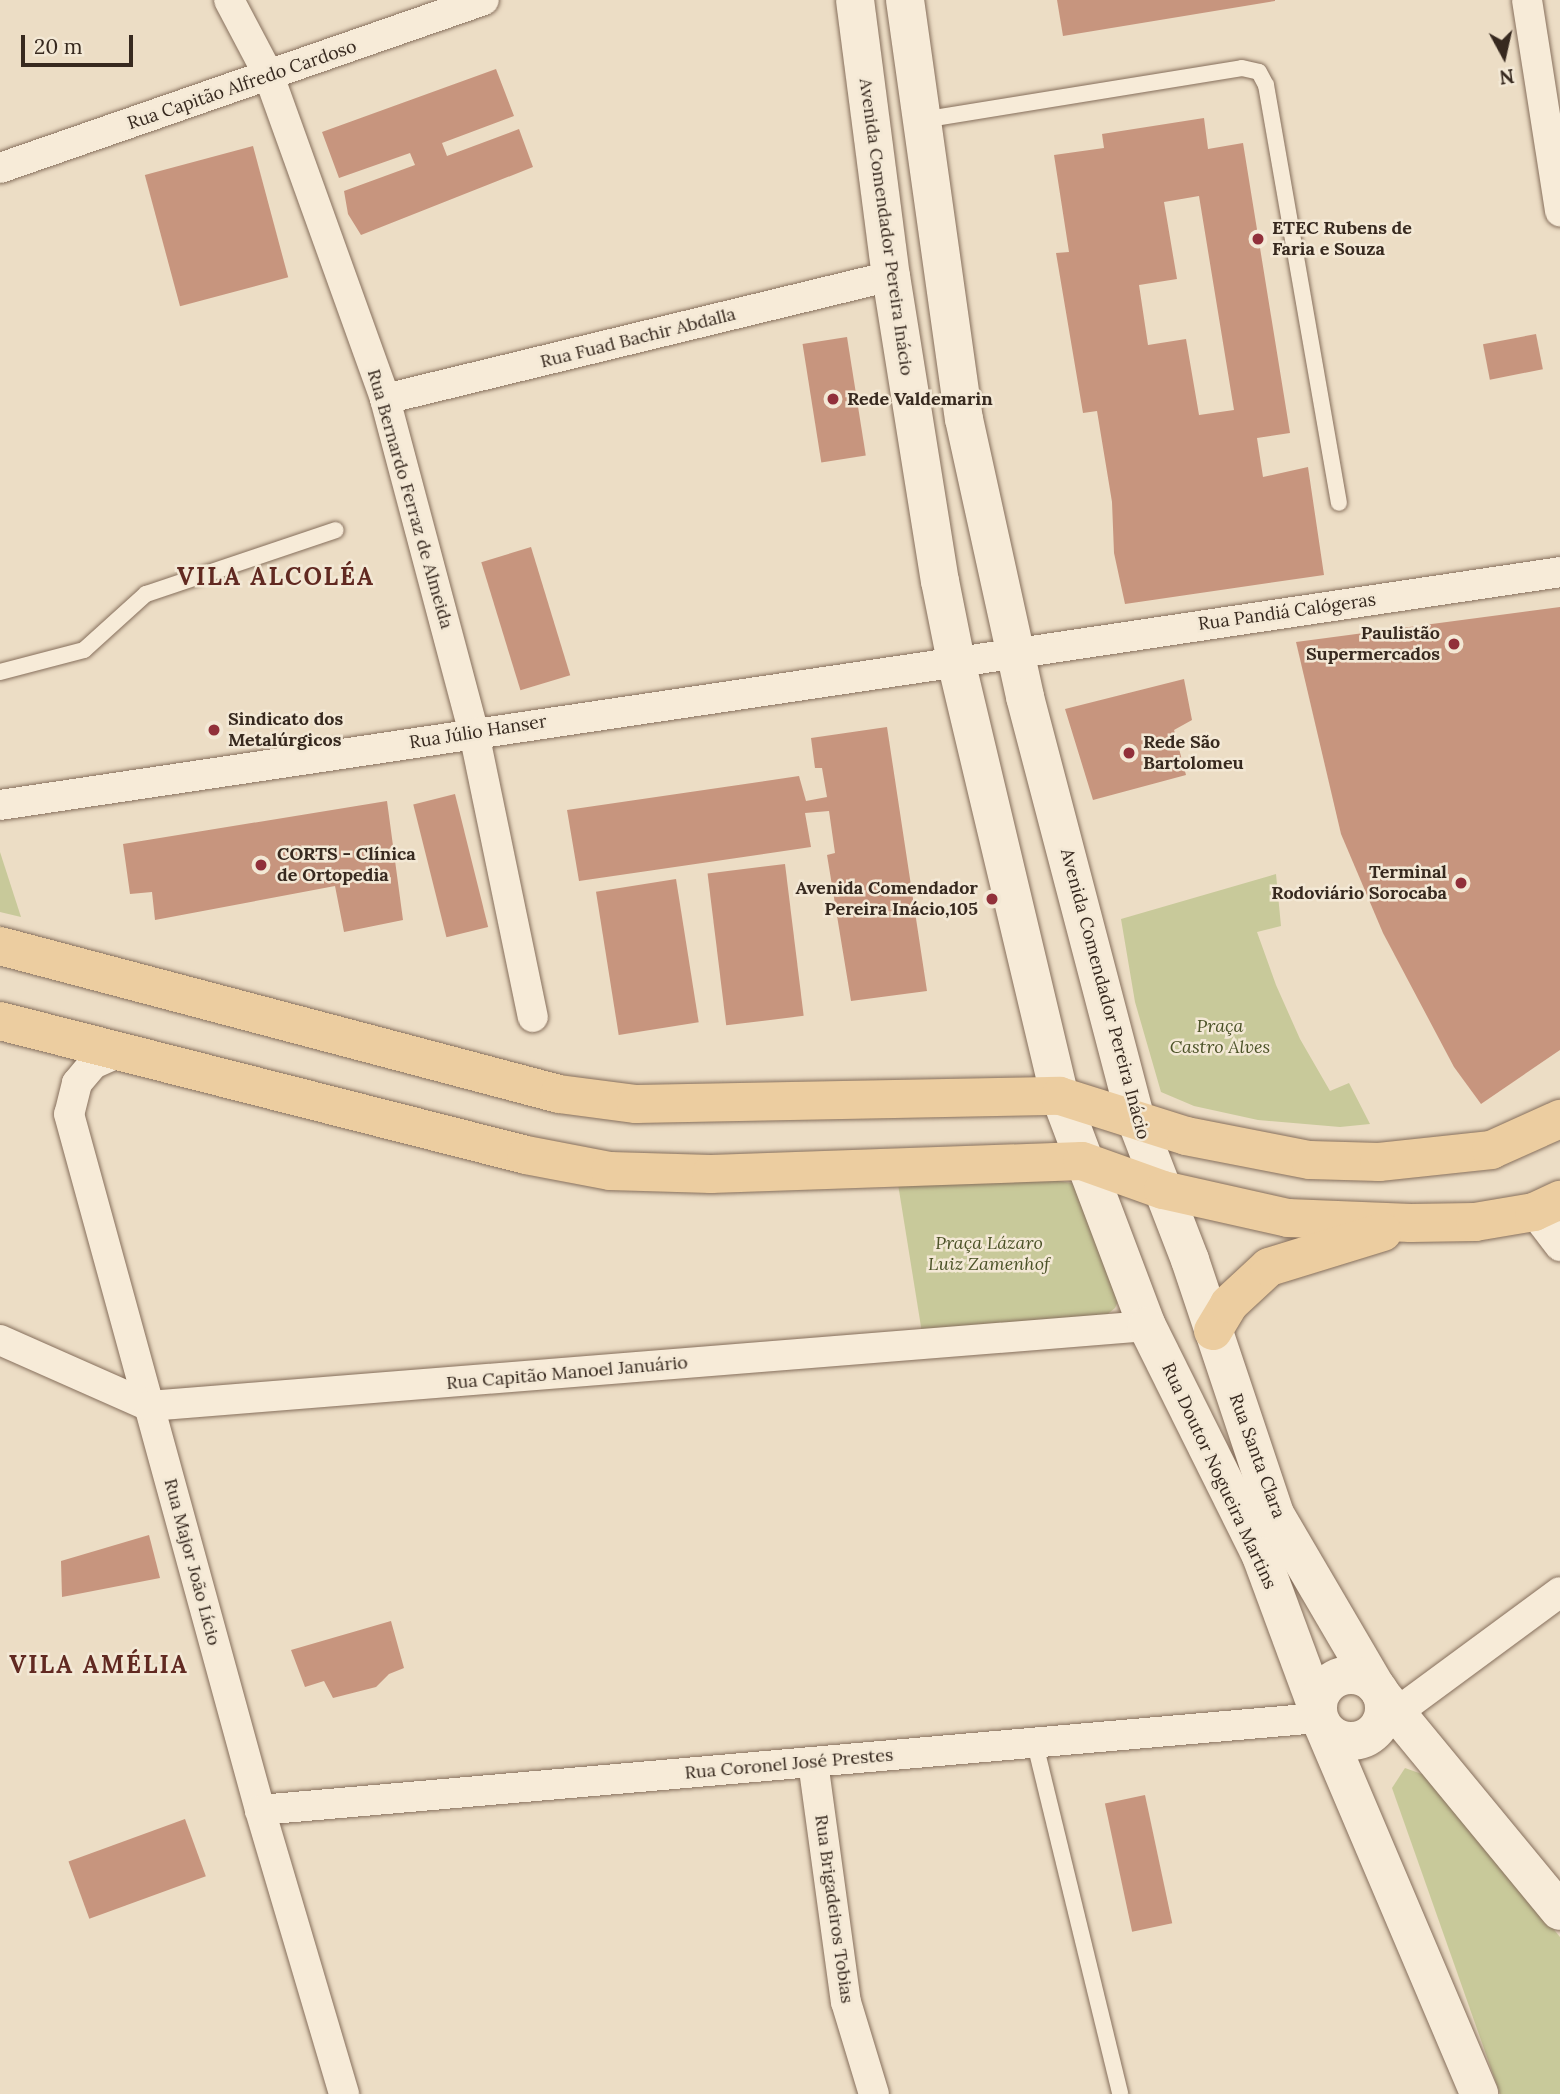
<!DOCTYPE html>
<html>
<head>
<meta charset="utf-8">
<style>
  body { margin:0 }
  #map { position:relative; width:1560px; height:2094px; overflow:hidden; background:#ecddc5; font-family:Lora,serif }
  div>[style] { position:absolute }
  .green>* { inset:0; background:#c8c99a }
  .building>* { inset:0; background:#c7957e; transform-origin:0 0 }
  .roads { filter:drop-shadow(0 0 2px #866f5c) drop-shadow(0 0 2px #866f5c) }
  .service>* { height:16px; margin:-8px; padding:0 8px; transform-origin:8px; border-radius:8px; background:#f7ebd8 }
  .minor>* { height:30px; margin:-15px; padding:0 15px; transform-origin:15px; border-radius:15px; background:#f7ebd8 }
  .secondary>* { height:38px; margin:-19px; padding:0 19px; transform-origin:19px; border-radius:19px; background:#f7ebd8 }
  .secondary>.ring { margin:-19px; padding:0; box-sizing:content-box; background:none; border:38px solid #f7ebd8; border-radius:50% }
  .primary>* { height:38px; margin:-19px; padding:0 19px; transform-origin:19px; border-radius:19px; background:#eccda0 }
  .dots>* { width:19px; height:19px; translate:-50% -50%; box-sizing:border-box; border:4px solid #f3e8d5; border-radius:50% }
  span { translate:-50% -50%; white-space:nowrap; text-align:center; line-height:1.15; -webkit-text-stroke:5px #f3e8d5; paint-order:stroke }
  .street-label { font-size:18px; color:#37291f }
  .poi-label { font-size:18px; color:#37291f; font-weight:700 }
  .left { translate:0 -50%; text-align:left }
  .right { translate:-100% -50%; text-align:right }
  .park-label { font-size:18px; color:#4b5227; font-style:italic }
  .district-label { font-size:24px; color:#612921; font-weight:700; letter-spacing:2px }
  .north { position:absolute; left:1469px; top:21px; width:70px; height:70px; -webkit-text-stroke:5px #f3e8d5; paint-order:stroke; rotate:172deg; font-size:19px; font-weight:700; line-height:28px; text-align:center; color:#37291f }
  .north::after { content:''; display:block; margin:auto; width:24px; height:32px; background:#37291f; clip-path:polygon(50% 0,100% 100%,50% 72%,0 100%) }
  .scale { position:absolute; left:21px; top:35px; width:112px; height:32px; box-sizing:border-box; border:4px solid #37291f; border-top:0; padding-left:9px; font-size:21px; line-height:24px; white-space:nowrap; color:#37291f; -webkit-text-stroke:5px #f3e8d5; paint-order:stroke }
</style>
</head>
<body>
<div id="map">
  <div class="green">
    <div style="clip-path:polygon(0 852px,21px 917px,0 912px)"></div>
    <div style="clip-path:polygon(1276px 874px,1281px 926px,1257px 932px,1276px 985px,1300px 1039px,1330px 1091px,1349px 1083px,1370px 1124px,1340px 1127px,1258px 1120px,1194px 1106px,1161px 1092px,1135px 1002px,1121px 919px)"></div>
    <div style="clip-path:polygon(1058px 1181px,1072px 1183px,1082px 1192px,1120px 1297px,1115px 1308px,1104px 1317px,922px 1333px,898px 1184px)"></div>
    <div style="clip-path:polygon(1405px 1768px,1430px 1777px,1560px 1937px,1560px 2094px,1500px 2094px,1392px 1788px)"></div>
  </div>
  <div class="building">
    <div style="clip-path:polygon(1057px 0,1275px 0,1275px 1px,1063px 36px)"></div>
    <div style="clip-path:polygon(496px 69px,514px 116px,442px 143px,447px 156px,519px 129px,533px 167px,361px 235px,348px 214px,344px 191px,415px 165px,410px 153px,339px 178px,322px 132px)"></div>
    <div style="clip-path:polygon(evenodd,1204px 118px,1208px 149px,1243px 143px,1290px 433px,1257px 438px,1263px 477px,1308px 467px,1324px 575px,1125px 604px,1114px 553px,1112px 502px,1097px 411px,1083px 413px,1056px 253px,1069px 252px,1054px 155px,1104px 148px,1102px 134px,1204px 118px,1199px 196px,1234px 410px,1199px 415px,1186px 339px,1148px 345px,1139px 285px,1177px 279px,1164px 202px,1199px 196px)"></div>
    <div style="left:253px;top:146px;width:136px;height:112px;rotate:75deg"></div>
    <div style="left:1536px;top:334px;width:36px;height:54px;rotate:79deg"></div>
    <div style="left:847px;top:337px;width:120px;height:45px;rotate:81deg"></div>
    <div style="left:531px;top:547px;width:134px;height:52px;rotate:73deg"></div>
    <div style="clip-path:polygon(1560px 607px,1560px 1050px,1481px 1104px,1454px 1067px,1383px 933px,1341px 834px,1296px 642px)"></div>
    <div style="clip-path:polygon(1184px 679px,1192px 720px,1174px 730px,1186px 775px,1093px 800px,1065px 709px)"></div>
    <div style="clip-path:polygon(887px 727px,927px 991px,851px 1001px,827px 855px,835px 853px,829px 811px,805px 813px,811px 847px,579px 881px,567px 810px,799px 776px,806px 801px,827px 797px,822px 768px,815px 768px,811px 738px)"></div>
    <div style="left:455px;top:794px;width:137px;height:43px;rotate:76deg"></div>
    <div style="clip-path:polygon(387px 801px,403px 920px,344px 932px,335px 886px,155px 920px,152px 892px,130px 894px,123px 844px)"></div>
    <div style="left:785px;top:864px;width:153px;height:78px;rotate:83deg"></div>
    <div style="left:676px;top:879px;width:145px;height:81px;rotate:81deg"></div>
    <div style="clip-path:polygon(149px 1535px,160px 1578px,62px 1597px,61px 1561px)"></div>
    <div style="clip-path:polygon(391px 1621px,404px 1668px,389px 1674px,376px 1687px,333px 1698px,324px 1681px,305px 1687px,291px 1650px)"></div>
    <div style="left:1145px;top:1795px;width:131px;height:41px;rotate:78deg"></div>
    <div style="left:185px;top:1819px;width:61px;height:124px;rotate:70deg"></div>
  </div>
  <div class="roads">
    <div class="service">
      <div style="left:922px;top:120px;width:324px;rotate:-9.2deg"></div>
      <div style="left:1242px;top:68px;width:17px;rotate:13deg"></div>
      <div style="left:1259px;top:72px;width:15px;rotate:62deg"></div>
      <div style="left:1266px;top:85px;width:424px;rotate:80.1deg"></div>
      <div style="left:0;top:672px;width:87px;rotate:-14.7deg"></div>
      <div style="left:84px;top:650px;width:84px;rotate:-42.1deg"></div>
      <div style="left:146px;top:594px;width:200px;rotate:-18.6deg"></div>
      <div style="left:1035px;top:1744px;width:360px;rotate:76.3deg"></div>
    </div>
    <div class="minor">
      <div style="left:229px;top:0;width:86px;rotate:62.2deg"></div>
      <div style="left:269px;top:76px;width:343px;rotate:70.2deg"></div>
      <div style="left:385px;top:399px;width:346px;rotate:75.1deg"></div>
      <div style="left:474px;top:733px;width:290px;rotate:78.3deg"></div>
      <div style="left:1527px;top:0;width:214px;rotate:81.1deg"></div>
      <div style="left:0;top:168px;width:512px;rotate:-19.14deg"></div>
      <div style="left:385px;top:399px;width:521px;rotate:-13.66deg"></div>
      <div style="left:0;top:805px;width:1577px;rotate:-8.49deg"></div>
      <div style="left:122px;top:1051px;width:32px;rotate:156deg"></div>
      <div style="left:93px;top:1064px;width:25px;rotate:130deg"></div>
      <div style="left:77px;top:1083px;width:32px;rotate:104deg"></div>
      <div style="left:69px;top:1114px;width:722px;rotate:74.65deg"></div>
      <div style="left:260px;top:1810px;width:296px;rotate:73.5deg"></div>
      <div style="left:1534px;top:1212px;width:43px;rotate:52.6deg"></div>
      <div style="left:0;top:1340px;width:163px;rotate:23.9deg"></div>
      <div style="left:149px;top:1406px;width:1001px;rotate:-4.58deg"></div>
      <div style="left:1377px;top:1727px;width:227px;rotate:-36.4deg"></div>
      <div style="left:813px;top:1762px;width:242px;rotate:82.2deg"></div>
      <div style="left:846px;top:2002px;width:96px;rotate:73.1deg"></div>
      <div style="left:260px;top:1810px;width:1063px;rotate:-4.97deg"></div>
    </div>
    <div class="secondary">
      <div style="left:855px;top:0;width:278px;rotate:82.6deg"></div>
      <div style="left:891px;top:276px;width:309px;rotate:80.9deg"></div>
      <div style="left:940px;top:581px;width:82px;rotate:78.7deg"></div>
      <div style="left:956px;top:661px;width:447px;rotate:76.6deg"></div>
      <div style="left:1060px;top:1096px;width:246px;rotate:69.3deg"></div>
      <div style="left:1147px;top:1326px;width:257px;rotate:63.6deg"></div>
      <div style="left:1261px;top:1556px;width:161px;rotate:69.7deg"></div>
      <div style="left:905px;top:0;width:423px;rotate:82deg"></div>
      <div style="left:964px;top:419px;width:285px;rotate:77.6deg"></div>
      <div style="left:1025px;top:697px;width:437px;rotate:75.3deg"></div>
      <div style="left:1136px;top:1120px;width:150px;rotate:68.9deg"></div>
      <div style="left:1190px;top:1260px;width:268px;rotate:71.5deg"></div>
      <div style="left:1275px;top:1514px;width:198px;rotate:59.7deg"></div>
      <div class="ring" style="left:1318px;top:1675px;width:28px;height:28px"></div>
      <div style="left:1381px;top:1694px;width:281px;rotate:50.5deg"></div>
      <div style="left:1324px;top:1728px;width:397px;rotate:67deg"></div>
    </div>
    <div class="primary">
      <div style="left:0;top:946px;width:578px;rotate:14.83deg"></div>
      <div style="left:559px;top:1094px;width:78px;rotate:7.4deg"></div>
      <div style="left:636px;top:1104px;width:424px;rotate:-1.1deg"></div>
      <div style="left:1060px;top:1096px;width:132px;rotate:17.6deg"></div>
      <div style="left:1186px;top:1136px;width:126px;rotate:11deg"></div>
      <div style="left:1310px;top:1160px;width:69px;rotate:1.7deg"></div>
      <div style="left:1379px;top:1162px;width:113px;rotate:-6.1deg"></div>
      <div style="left:1491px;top:1150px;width:76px;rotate:-24.2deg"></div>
      <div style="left:0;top:1021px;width:543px;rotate:14.29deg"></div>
      <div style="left:526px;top:1155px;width:86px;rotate:10.8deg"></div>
      <div style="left:610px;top:1171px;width:101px;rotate:1.7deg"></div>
      <div style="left:711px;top:1174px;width:371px;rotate:-2deg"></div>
      <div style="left:1082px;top:1161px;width:86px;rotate:19.7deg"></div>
      <div style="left:1163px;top:1190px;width:128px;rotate:12.6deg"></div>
      <div style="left:1288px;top:1218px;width:123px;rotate:2.3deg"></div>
      <div style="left:1411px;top:1223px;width:64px;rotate:-0.9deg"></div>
      <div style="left:1475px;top:1222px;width:60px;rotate:-9.6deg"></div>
      <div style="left:1534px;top:1212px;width:29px;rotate:-25deg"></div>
      <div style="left:1213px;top:1331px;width:31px;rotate:-59deg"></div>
      <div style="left:1229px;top:1304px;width:54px;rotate:-42.8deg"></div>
      <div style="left:1269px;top:1267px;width:119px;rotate:-17.1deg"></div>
    </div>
  </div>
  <div class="dots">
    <div style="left:1258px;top:239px;background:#91303a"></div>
    <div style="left:833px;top:399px;background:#91303a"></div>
    <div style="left:1454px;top:644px;background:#91303a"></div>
    <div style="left:214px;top:730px;background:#91303a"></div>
    <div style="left:1129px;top:753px;background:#91303a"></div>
    <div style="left:261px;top:865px;background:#91303a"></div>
    <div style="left:1461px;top:883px;background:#91303a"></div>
    <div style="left:992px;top:899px;background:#91303a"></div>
  </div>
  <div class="street-label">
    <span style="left:242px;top:85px;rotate:-19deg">Rua Capitão Alfredo Cardoso</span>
    <span style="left:886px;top:227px;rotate:82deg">Avenida Comendador Pereira Inácio</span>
    <span style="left:638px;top:338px;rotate:-14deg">Rua Fuad Bachir Abdalla</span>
    <span style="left:410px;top:499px;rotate:74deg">Rua Bernardo Ferraz de Almeida</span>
    <span style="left:1287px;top:612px;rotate:-8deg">Rua Pandiá Calógeras</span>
    <span style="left:478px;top:732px;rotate:-9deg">Rua Júlio Hanser</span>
    <span style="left:1105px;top:994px;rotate:75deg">Avenida Comendador Pereira Inácio</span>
    <span style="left:567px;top:1373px;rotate:-5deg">Rua Capitão Manoel Januário</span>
    <span style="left:1257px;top:1456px;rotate:70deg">Rua Santa Clara</span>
    <span style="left:1219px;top:1476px;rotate:65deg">Rua Doutor Nogueira Martins</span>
    <span style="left:192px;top:1562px;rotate:75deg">Rua Major João Lício</span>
    <span style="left:789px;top:1764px;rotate:-5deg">Rua Coronel José Prestes</span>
    <span style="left:834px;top:1909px;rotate:82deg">Rua Brigadeiros Tobias</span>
  </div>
  <div class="poi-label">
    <span class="left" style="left:1272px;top:239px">ETEC Rubens de<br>Faria e Souza</span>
    <span class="left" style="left:847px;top:399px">Rede Valdemarin</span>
    <span class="right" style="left:1440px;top:644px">Paulistão<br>Supermercados</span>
    <span class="left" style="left:228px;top:730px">Sindicato dos<br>Metalúrgicos</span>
    <span class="left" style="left:1143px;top:753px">Rede São<br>Bartolomeu</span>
    <span class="left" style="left:277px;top:865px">CORTS - Clínica<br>de Ortopedia</span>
    <span class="right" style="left:1447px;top:883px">Terminal<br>Rodoviário Sorocaba</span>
    <span class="right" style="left:978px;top:899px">Avenida Comendador<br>Pereira Inácio,105</span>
  </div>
  <div class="park-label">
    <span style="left:1220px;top:1037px">Praça<br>Castro Alves</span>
    <span style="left:989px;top:1254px">Praça Lázaro<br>Luiz Zamenhof</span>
  </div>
  <div class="district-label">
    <span style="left:276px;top:577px">VILA ALCOLÉA</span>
    <span style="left:99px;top:1665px">VILA AMÉLIA</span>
  </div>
  <div class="north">N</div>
  <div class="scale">20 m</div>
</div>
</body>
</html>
